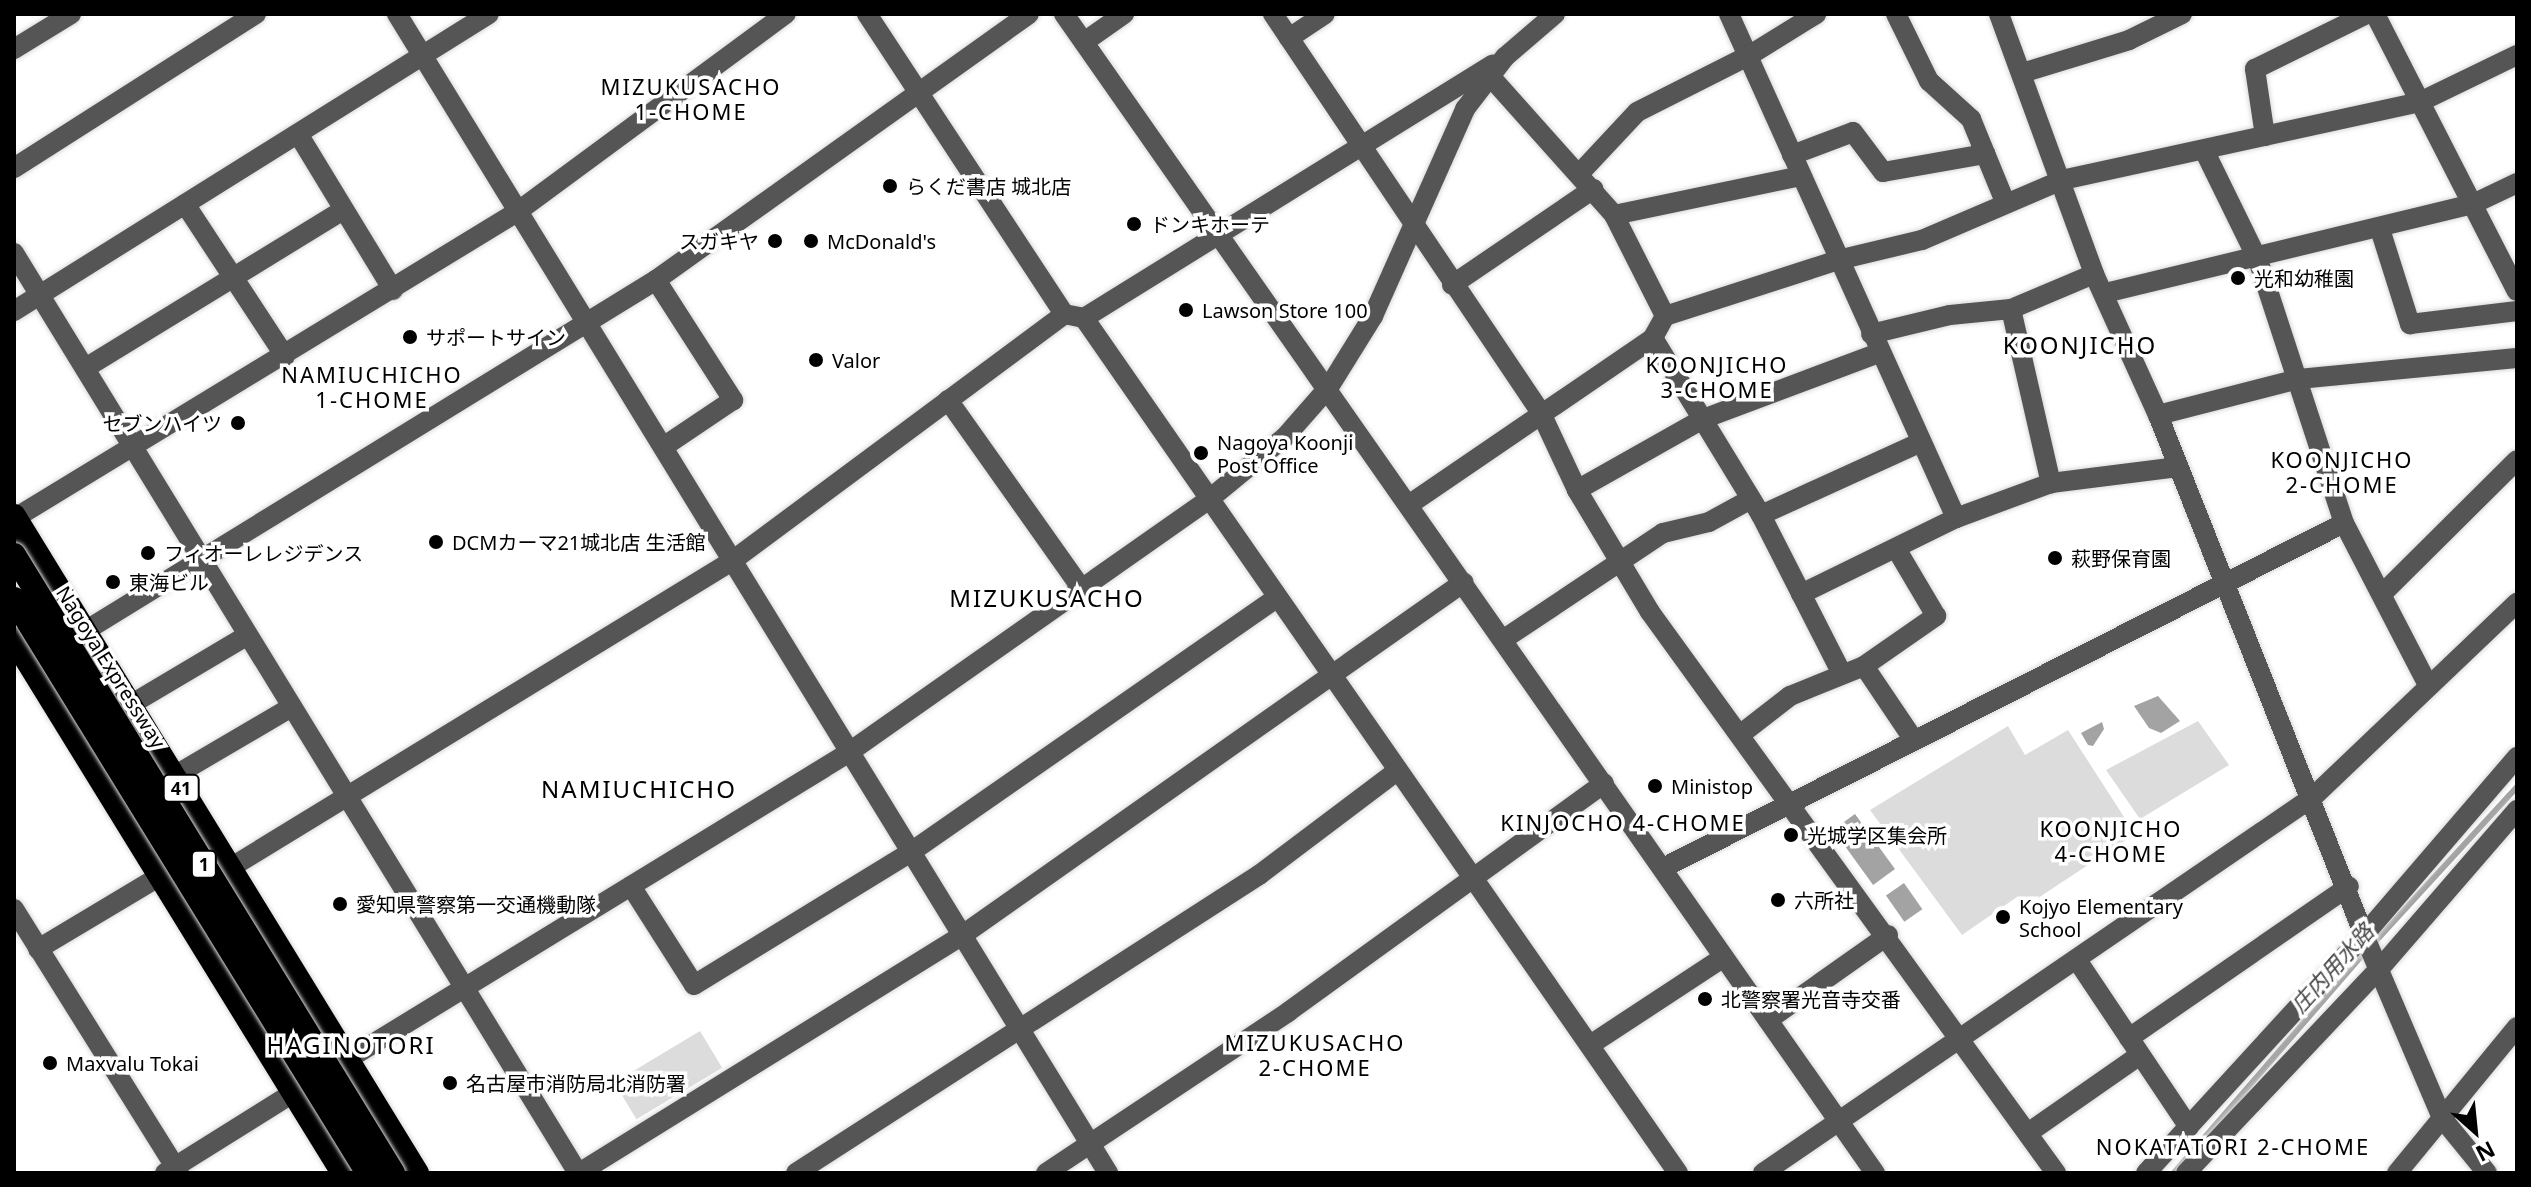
<!DOCTYPE html>
<html>
<head>
<meta charset="utf-8">
<style>
  body { margin:0 }
  #map { position:relative; width:2531px; height:1187px; overflow:hidden; background:#fff; font-family:"Noto Sans","Noto Sans JP",sans-serif }
  div>[style] { position:absolute }
  .green>* { inset:0; background:#dcdcdc; transform-origin:0 0 }
  .water>* { inset:0; background:#a3a3a3; transform-origin:0 0 }
  .stream>* { height:6px; margin:-3px; padding:0 3px; transform-origin:3px; border-radius:3px; background:#a3a3a3 }
  .roads { filter:drop-shadow(0 0 2px #dbdbdb) drop-shadow(0 0 2px #dbdbdb) }
  .minor>* { height:20px; margin:-10px; padding:0 10px; transform-origin:10px; border-radius:10px; background:#555 }
  .highway>* { height:24px; margin:-12px; padding:0 12px; transform-origin:12px; border-radius:12px; background:#000 }
  .bridges { filter:drop-shadow(0 0 2px #dbdbdb) drop-shadow(0 0 2px #dbdbdb) }
  .highway-bridge>* { height:24px; margin:-12px; padding:0 12px; transform-origin:12px; border-radius:12px; background:#000 }
  .dots>* { width:22px; height:22px; translate:-50% -50%; box-sizing:border-box; border:4px solid #fff; border-radius:50% }
  span { translate:-50% -50%; white-space:nowrap; text-align:center; line-height:1.15; -webkit-text-stroke:7px #fff; paint-order:stroke }
  .shield-label span { padding:2px 6px; background:#fff; border:2px solid; border-radius:6px; -webkit-text-stroke-width:0 }
  .shield-label { font-size:18px; color:#000; font-weight:700 }
  .poi-label { font-size:20px; color:#000 }
  .left { translate:0 -50%; text-align:left }
  .right { translate:-100% -50%; text-align:right }
  .street-label { font-size:20px; color:#000 }
  .neighbourhood-label { font-size:22px; color:#000; letter-spacing:2px }
  .water-label { font-size:22px; color:#444; font-style:italic }
  .quarter-label { font-size:24px; color:#000; letter-spacing:2px }
  .frame { position:absolute; inset:0; border:16px solid #000; pointer-events:none }
  .north { position:absolute; left:2435px; top:1091px; width:80px; height:80px; -webkit-text-stroke:6px #fff; paint-order:stroke; rotate:153deg; font-size:22px; font-weight:700; line-height:32px; text-align:center; color:#000 }
  .north::after { content:''; display:block; margin:auto; width:28px; height:36px; background:#000; clip-path:polygon(50% 0,100% 100%,50% 72%,0 100%) }
</style>
</head>
<body>
<div id="map">
  <div class="green">
    <div style="clip-path:polygon(2198px 721px,2229px 765px,2140px 819px,2106px 770px)"></div>
    <div style="clip-path:polygon(2008px 726px,2025px 755px,2068px 730px,2135px 834px,2026px 906px,2017px 897px,1962px 935px,1870px 810px)"></div>
    <div style="left:700px;top:1031px;width:43px;height:100px;rotate:59deg"></div>
  </div>
  <div class="water">
    <div style="clip-path:polygon(2158px 696px,2180px 721px,2161px 733px,2149px 728px,2134px 706px)"></div>
    <div style="clip-path:polygon(2102px 722px,2104px 729px,2093px 746px,2088px 745px,2081px 733px)"></div>
    <div style="left:1855px;top:814px;width:68px;height:27px;rotate:54deg"></div>
    <div style="left:1904px;top:883px;width:32px;height:22px;rotate:55deg"></div>
  </div>
  <div class="stream">
    <div style="left:2373px;top:944px;width:213px;rotate:-47.5deg"></div>
    <div style="left:2174px;top:1173px;width:292px;rotate:-49.2deg"></div>
  </div>
  <div class="roads">
    <div class="minor">
      <div style="left:397px;top:14px;width:1360px;rotate:58.47deg"></div>
      <div style="left:867px;top:14px;width:359px;rotate:56.7deg"></div>
      <div style="left:1064px;top:314px;width:20px;rotate:11deg"></div>
      <div style="left:1084px;top:318px;width:481px;rotate:-31.8deg"></div>
      <div style="left:1064px;top:14px;width:1415px;rotate:55.02deg"></div>
      <div style="left:1273px;top:14px;width:481px;rotate:56.1deg"></div>
      <div style="left:1541px;top:413px;width:85px;rotate:64.9deg"></div>
      <div style="left:1577px;top:490px;width:142px;rotate:59.1deg"></div>
      <div style="left:1650px;top:612px;width:693px;rotate:54.11deg"></div>
      <div style="left:1729px;top:14px;width:553px;rotate:65.75deg"></div>
      <div style="left:1896px;top:14px;width:75px;rotate:63.8deg"></div>
      <div style="left:1929px;top:81px;width:57px;rotate:42.1deg"></div>
      <div style="left:1971px;top:119px;width:90px;rotate:67.7deg"></div>
      <div style="left:1999px;top:14px;width:277px;rotate:69.9deg"></div>
      <div style="left:2094px;top:274px;width:155px;rotate:65.6deg"></div>
      <div style="left:2158px;top:415px;width:559px;rotate:68.39deg"></div>
      <div style="left:2364px;top:935px;width:199px;rotate:66.9deg"></div>
      <div style="left:2442px;top:1118px;width:71px;rotate:50.7deg"></div>
      <div style="left:2375px;top:14px;width:311px;rotate:62.9deg"></div>
      <div style="left:1289px;top:38px;width:43px;rotate:-33.7deg"></div>
      <div style="left:1084px;top:42px;width:49px;rotate:-35deg"></div>
      <div style="left:14px;top:49px;width:67px;rotate:-31.6deg"></div>
      <div style="left:2022px;top:73px;width:112px;rotate:-17.1deg"></div>
      <div style="left:2129px;top:40px;width:59px;rotate:-26.1deg"></div>
      <div style="left:1489px;top:75px;width:188px;rotate:48.2deg"></div>
      <div style="left:1614px;top:215px;width:113px;rotate:63.2deg"></div>
      <div style="left:1665px;top:316px;width:25px;rotate:119deg"></div>
      <div style="left:1653px;top:338px;width:207px;rotate:58.6deg"></div>
      <div style="left:1761px;top:515px;width:178px;rotate:63deg"></div>
      <div style="left:2265px;top:136px;width:68px;rotate:-98.5deg"></div>
      <div style="left:2255px;top:69px;width:125px;rotate:-26.2deg"></div>
      <div style="left:300px;top:137px;width:179px;rotate:58.7deg"></div>
      <div style="left:2204px;top:150px;width:123px;rotate:63.9deg"></div>
      <div style="left:2258px;top:260px;width:277px;rotate:71.9deg"></div>
      <div style="left:2344px;top:523px;width:182px;rotate:62.6deg"></div>
      <div style="left:1792px;top:155px;width:65px;rotate:-20.7deg"></div>
      <div style="left:1853px;top:132px;width:50px;rotate:53.1deg"></div>
      <div style="left:1883px;top:172px;width:104px;rotate:-10deg"></div>
      <div style="left:14px;top:168px;width:287px;rotate:-32.5deg"></div>
      <div style="left:1580px;top:173px;width:83px;rotate:-46.9deg"></div>
      <div style="left:1637px;top:112px;width:127px;rotate:-26.8deg"></div>
      <div style="left:1750px;top:55px;width:78px;rotate:-31.8deg"></div>
      <div style="left:185px;top:204px;width:182px;rotate:56.7deg"></div>
      <div style="left:1614px;top:215px;width:191px;rotate:-11.8deg"></div>
      <div style="left:2380px;top:229px;width:100px;rotate:72.5deg"></div>
      <div style="left:2410px;top:324px;width:108px;rotate:-6.9deg"></div>
      <div style="left:14px;top:253px;width:1079px;rotate:58.49deg"></div>
      <div style="left:656px;top:280px;width:143px;rotate:57.3deg"></div>
      <div style="left:733px;top:400px;width:84px;rotate:146.1deg"></div>
      <div style="left:1452px;top:285px;width:171px;rotate:-34.2deg"></div>
      <div style="left:2105px;top:293px;width:379px;rotate:-13.6deg"></div>
      <div style="left:2473px;top:204px;width:49px;rotate:-25.5deg"></div>
      <div style="left:2011px;top:309px;width:179px;rotate:77.1deg"></div>
      <div style="left:14px;top:311px;width:560px;rotate:-32.02deg"></div>
      <div style="left:1665px;top:316px;width:182px;rotate:-17.9deg"></div>
      <div style="left:1838px;top:260px;width:86px;rotate:-13.4deg"></div>
      <div style="left:1922px;top:240px;width:152px;rotate:-23.2deg"></div>
      <div style="left:2062px;top:180px;width:366px;rotate:-12.3deg"></div>
      <div style="left:2420px;top:102px;width:108px;rotate:-25.9deg"></div>
      <div style="left:1084px;top:318px;width:1041px;rotate:55.21deg"></div>
      <div style="left:1871px;top:334px;width:81px;rotate:-13.5deg"></div>
      <div style="left:1950px;top:315px;width:61px;rotate:-5.6deg"></div>
      <div style="left:2011px;top:309px;width:90px;rotate:-22.9deg"></div>
      <div style="left:87px;top:367px;width:300px;rotate:-31.5deg"></div>
      <div style="left:948px;top:400px;width:232px;rotate:54.7deg"></div>
      <div style="left:2158px;top:415px;width:145px;rotate:-14.4deg"></div>
      <div style="left:2298px;top:379px;width:220px;rotate:-5.5deg"></div>
      <div style="left:1577px;top:490px;width:145px;rotate:-29.4deg"></div>
      <div style="left:1703px;top:419px;width:188px;rotate:-20.6deg"></div>
      <div style="left:1410px;top:504px;width:294px;rotate:-34.3deg"></div>
      <div style="left:1761px;top:515px;width:174px;rotate:-24.5deg"></div>
      <div style="left:15px;top:518px;width:588px;rotate:-31.36deg"></div>
      <div style="left:517px;top:212px;width:334px;rotate:-36.4deg"></div>
      <div style="left:2384px;top:592px;width:187px;rotate:-44.8deg"></div>
      <div style="left:1801px;top:594px;width:173px;rotate:-26.1deg"></div>
      <div style="left:1956px;top:518px;width:101px;rotate:-20.2deg"></div>
      <div style="left:2051px;top:483px;width:128px;rotate:-7.2deg"></div>
      <div style="left:85px;top:631px;width:670px;rotate:-31.58deg"></div>
      <div style="left:656px;top:280px;width:458px;rotate:-35.5deg"></div>
      <div style="left:1504px;top:639px;width:191px;rotate:-33.7deg"></div>
      <div style="left:1663px;top:533px;width:47px;rotate:-13.4deg"></div>
      <div style="left:1709px;top:522px;width:48px;rotate:-28.7deg"></div>
      <div style="left:1864px;top:666px;width:89px;rotate:56deg"></div>
      <div style="left:130px;top:705px;width:135px;rotate:-30.7deg"></div>
      <div style="left:1741px;top:734px;width:62px;rotate:-37.8deg"></div>
      <div style="left:1790px;top:696px;width:80px;rotate:-22.1deg"></div>
      <div style="left:1864px;top:666px;width:88px;rotate:-34.8deg"></div>
      <div style="left:1936px;top:616px;width:77px;rotate:-120.6deg"></div>
      <div style="left:174px;top:776px;width:134px;rotate:-30.4deg"></div>
      <div style="left:230px;top:868px;width:588px;rotate:-31.45deg"></div>
      <div style="left:732px;top:561px;width:414px;rotate:-36.6deg"></div>
      <div style="left:1663px;top:868px;width:763px;rotate:-26.87deg"></div>
      <div style="left:631px;top:886px;width:117px;rotate:57.5deg"></div>
      <div style="left:694px;top:985px;width:255px;rotate:-31.5deg"></div>
      <div style="left:911px;top:852px;width:445px;rotate:-34.8deg"></div>
      <div style="left:14px;top:909px;width:311px;rotate:58deg"></div>
      <div style="left:38px;top:949px;width:142px;rotate:-30.9deg"></div>
      <div style="left:2077px;top:960px;width:201px;rotate:56.2deg"></div>
      <div style="left:1768px;top:1020px;width:147px;rotate:-35.3deg"></div>
      <div style="left:2129px;top:1038px;width:267px;rotate:-34.6deg"></div>
      <div style="left:1590px;top:1045px;width:160px;rotate:-33.3deg"></div>
      <div style="left:335px;top:1067px;width:601px;rotate:-31.47deg"></div>
      <div style="left:848px;top:753px;width:439px;rotate:-35.1deg"></div>
      <div style="left:1207px;top:501px;width:101px;rotate:-39.4deg"></div>
      <div style="left:1285px;top:437px;width:67px;rotate:-48.7deg"></div>
      <div style="left:1329px;top:387px;width:84px;rotate:-58.2deg"></div>
      <div style="left:1373px;top:316px;width:227px;rotate:-66deg"></div>
      <div style="left:1465px;top:109px;width:66px;rotate:-52.4deg"></div>
      <div style="left:1505px;top:57px;width:66px;rotate:-40.7deg"></div>
      <div style="left:2028px;top:1133px;width:136px;rotate:-34.9deg"></div>
      <div style="left:165px;top:1173px;width:164px;rotate:-32deg"></div>
      <div style="left:579px;top:1173px;width:453px;rotate:-31.8deg"></div>
      <div style="left:964px;top:934px;width:611px;rotate:-35.15deg"></div>
      <div style="left:796px;top:1173px;width:551px;rotate:-32.77deg"></div>
      <div style="left:1259px;top:875px;width:173px;rotate:-37deg"></div>
      <div style="left:1046px;top:1173px;width:291px;rotate:-33.6deg"></div>
      <div style="left:1288px;top:1012px;width:390px;rotate:-35.9deg"></div>
      <div style="left:1763px;top:1173px;width:666px;rotate:-34.36deg"></div>
      <div style="left:2313px;top:797px;width:282px;rotate:-43.6deg"></div>
      <div style="left:2146px;top:1173px;width:323px;rotate:-47.5deg"></div>
      <div style="left:2364px;top:935px;width:235px;rotate:-49.3deg"></div>
      <div style="left:2186px;top:1173px;width:284px;rotate:-46.6deg"></div>
      <div style="left:2381px;top:967px;width:208px;rotate:-49.1deg"></div>
      <div style="left:2397px;top:1173px;width:189px;rotate:-50.6deg"></div>
    </div>
    <div class="highway">
      <div style="left:14px;top:516px;width:771px;rotate:58.48deg"></div>
      <div style="left:14px;top:639px;width:627px;rotate:58.36deg"></div>
    </div>
  </div>
  <div class="bridges">
    <div class="highway-bridge">
      <div style="left:14px;top:555px;width:725px;rotate:58.48deg"></div>
      <div style="left:14px;top:599px;width:674px;rotate:58.34deg"></div>
    </div>
  </div>
  <div class="dots">
    <div style="left:890px;top:186px;background:#000"></div>
    <div style="left:1134px;top:224px;background:#000"></div>
    <div style="left:775px;top:241px;background:#000"></div>
    <div style="left:811px;top:241px;background:#000"></div>
    <div style="left:2238px;top:278px;background:#000"></div>
    <div style="left:1186px;top:310px;background:#000"></div>
    <div style="left:410px;top:337px;background:#000"></div>
    <div style="left:816px;top:360px;background:#000"></div>
    <div style="left:238px;top:423px;background:#000"></div>
    <div style="left:1201px;top:453px;background:#000"></div>
    <div style="left:436px;top:542px;background:#000"></div>
    <div style="left:148px;top:553px;background:#000"></div>
    <div style="left:2055px;top:558px;background:#000"></div>
    <div style="left:113px;top:582px;background:#000"></div>
    <div style="left:1655px;top:786px;background:#000"></div>
    <div style="left:1791px;top:835px;background:#000"></div>
    <div style="left:1778px;top:900px;background:#000"></div>
    <div style="left:340px;top:904px;background:#000"></div>
    <div style="left:2003px;top:917px;background:#000"></div>
    <div style="left:1705px;top:999px;background:#000"></div>
    <div style="left:50px;top:1063px;background:#000"></div>
    <div style="left:450px;top:1083px;background:#000"></div>
  </div>
  <div class="shield-label">
    <span style="left:181px;top:788px">41</span>
    <span style="left:204px;top:864px">1</span>
  </div>
  <div class="poi-label">
    <span class="left" style="left:906px;top:186px">らくだ書店 城北店</span>
    <span class="left" style="left:1150px;top:224px">ドンキホーテ</span>
    <span class="right" style="left:759px;top:241px">スガキヤ</span>
    <span class="left" style="left:827px;top:241px">McDonald's</span>
    <span class="left" style="left:2254px;top:278px">光和幼稚園</span>
    <span class="left" style="left:1202px;top:310px">Lawson Store 100</span>
    <span class="left" style="left:426px;top:337px">サポートサイン</span>
    <span class="left" style="left:832px;top:360px">Valor</span>
    <span class="right" style="left:222px;top:423px">セブンハイツ</span>
    <span class="left" style="left:1217px;top:454px">Nagoya Koonji<br>Post Office</span>
    <span class="left" style="left:452px;top:542px">DCMカーマ21城北店 生活館</span>
    <span class="left" style="left:164px;top:553px">フィオーレレジデンス</span>
    <span class="left" style="left:2071px;top:558px">萩野保育園</span>
    <span class="left" style="left:129px;top:582px">東海ビル</span>
    <span class="left" style="left:1671px;top:786px">Ministop</span>
    <span class="left" style="left:1807px;top:835px">光城学区集会所</span>
    <span class="left" style="left:1794px;top:900px">六所社</span>
    <span class="left" style="left:356px;top:904px">愛知県警察第一交通機動隊</span>
    <span class="left" style="left:2019px;top:918px">Kojyo Elementary<br>School</span>
    <span class="left" style="left:1721px;top:999px">北警察署光音寺交番</span>
    <span class="left" style="left:66px;top:1063px">Maxvalu Tokai</span>
    <span class="left" style="left:466px;top:1083px">名古屋市消防局北消防署</span>
  </div>
  <div class="street-label">
    <span style="left:111px;top:667px;rotate:58deg">Nagoya Expressway</span>
  </div>
  <div class="neighbourhood-label">
    <span style="left:691px;top:99px">MIZUKUSACHO<br>1-CHOME</span>
    <span style="left:1717px;top:377px">KOONJICHO<br>3-CHOME</span>
    <span style="left:372px;top:387px">NAMIUCHICHO<br>1-CHOME</span>
    <span style="left:2342px;top:472px">KOONJICHO<br>2-CHOME</span>
    <span style="left:1623px;top:823px">KINJOCHO 4-CHOME</span>
    <span style="left:2111px;top:841px">KOONJICHO<br>4-CHOME</span>
    <span style="left:1315px;top:1055px">MIZUKUSACHO<br>2-CHOME</span>
    <span style="left:2233px;top:1147px">NOKATATORI 2-CHOME</span>
  </div>
  <div class="water-label">
    <span style="left:2332px;top:968px;rotate:-48deg">庄内用水路</span>
  </div>
  <div class="quarter-label">
    <span style="left:2080px;top:345px">KOONJICHO</span>
    <span style="left:1047px;top:598px">MIZUKUSACHO</span>
    <span style="left:639px;top:789px">NAMIUCHICHO</span>
    <span style="left:351px;top:1045px">HAGINOTORI</span>
  </div>
  <div class="frame"></div>
  <div class="north">N</div>
</div>
</body>
</html>
